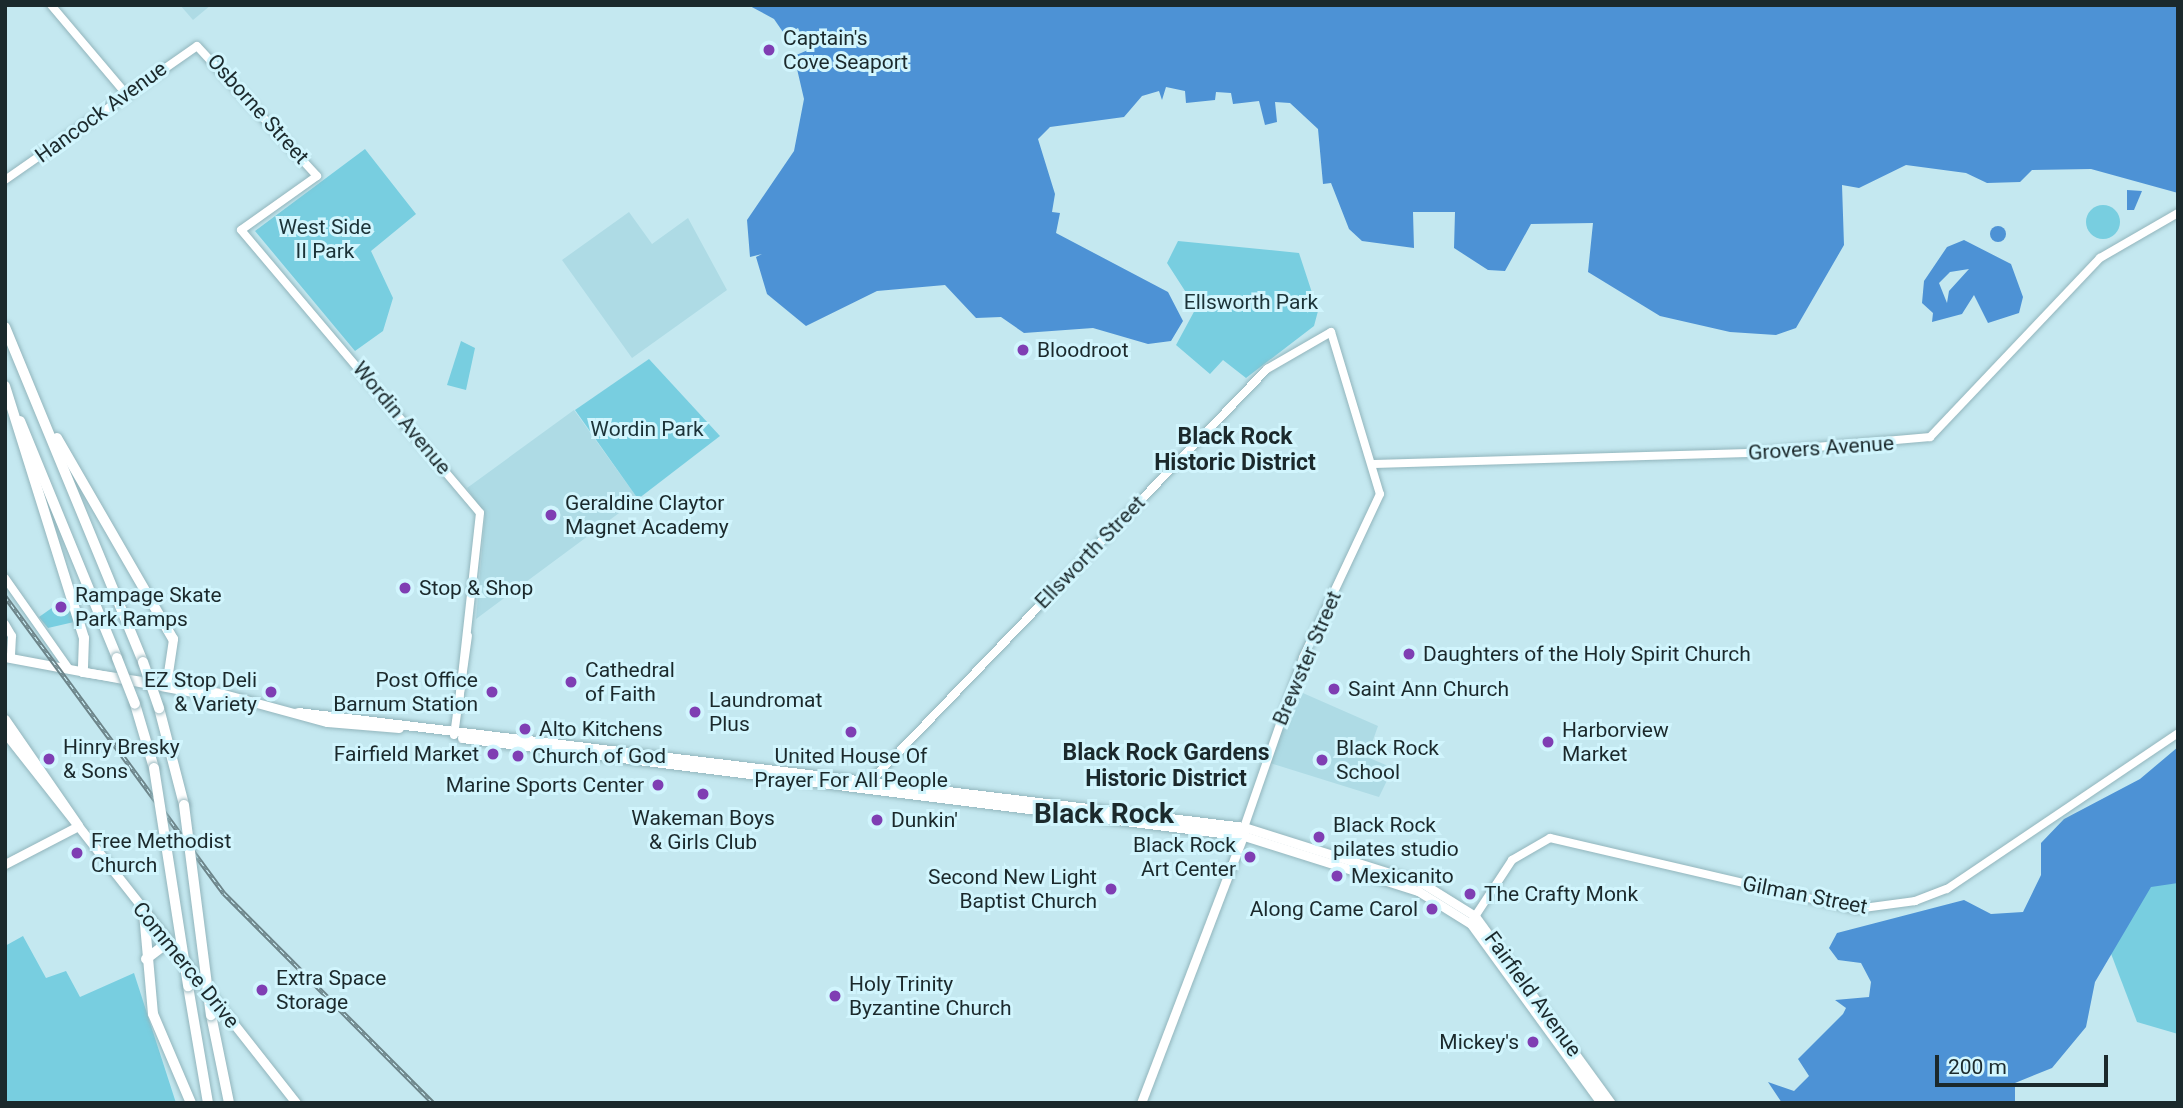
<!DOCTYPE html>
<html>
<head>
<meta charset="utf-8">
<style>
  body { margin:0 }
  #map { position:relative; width:2183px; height:1108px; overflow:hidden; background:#c4e8f0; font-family:Roboto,sans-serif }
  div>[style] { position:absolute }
  .built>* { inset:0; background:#aedbe5 }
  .green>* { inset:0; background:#78cee0 }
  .round { border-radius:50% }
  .water>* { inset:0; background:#4d92d5 }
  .stream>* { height:2px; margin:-1px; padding:0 1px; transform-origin:1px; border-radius:1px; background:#4d92d5 }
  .roads { filter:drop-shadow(0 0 2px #92b5bc) drop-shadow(0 0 2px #92b5bc) }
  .tertiary>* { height:8px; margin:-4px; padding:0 4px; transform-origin:4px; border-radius:4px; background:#fff }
  .secondary>* { height:9px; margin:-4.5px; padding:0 4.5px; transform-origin:4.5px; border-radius:4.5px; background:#fff }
  .motorway>* { height:10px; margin:-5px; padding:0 5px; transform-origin:5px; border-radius:5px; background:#fff }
  .rail>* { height:4.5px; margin-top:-2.25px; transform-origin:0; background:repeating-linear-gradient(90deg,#d1f5fd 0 5px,#6c8489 0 10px); box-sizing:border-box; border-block:2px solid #6c8489 }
  .bridges { filter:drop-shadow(0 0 2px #92b5bc) drop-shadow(0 0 2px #92b5bc) }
  .motorway-bridge>* { height:10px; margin:-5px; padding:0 5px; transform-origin:5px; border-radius:5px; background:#fff }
  .dots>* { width:19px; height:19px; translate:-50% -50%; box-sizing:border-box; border:4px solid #d1f5fd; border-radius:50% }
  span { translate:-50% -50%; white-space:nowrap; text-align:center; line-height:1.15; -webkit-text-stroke:6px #d1f5fd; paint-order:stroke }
  .poi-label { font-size:21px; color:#1b292c }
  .left { translate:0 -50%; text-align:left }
  .right { translate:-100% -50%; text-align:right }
  .street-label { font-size:21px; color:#1b292c }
  .park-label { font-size:21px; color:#1c3338 }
  .neighbourhood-label { font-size:23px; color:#1b292c; font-weight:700 }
  .district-label { font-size:28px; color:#1b292c; font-weight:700 }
  .frame { position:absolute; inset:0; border:7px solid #1b292c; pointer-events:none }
  .scale { position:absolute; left:1935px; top:1055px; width:173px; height:32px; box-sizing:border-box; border:4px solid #1b292c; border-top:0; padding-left:9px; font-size:21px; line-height:24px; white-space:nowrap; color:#1b292c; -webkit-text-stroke:5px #d1f5fd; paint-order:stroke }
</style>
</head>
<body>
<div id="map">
  <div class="built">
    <div style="clip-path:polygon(180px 5px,211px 5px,193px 20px)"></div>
    <div style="clip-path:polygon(629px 212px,652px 244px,688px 218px,727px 290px,632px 358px,562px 260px)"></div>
    <div style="clip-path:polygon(574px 410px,638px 499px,476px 619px,485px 516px,467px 488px)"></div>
    <div style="clip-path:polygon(1296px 690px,1378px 726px,1367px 757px,1393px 768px,1379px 797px,1270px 763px)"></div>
  </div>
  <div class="green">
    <div style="clip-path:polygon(365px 149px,416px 214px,371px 251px,393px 298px,383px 331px,355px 351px,255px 231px)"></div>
    <div class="round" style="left:2086px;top:205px;width:34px;height:34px"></div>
    <div style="clip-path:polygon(1178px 241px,1299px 253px,1318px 311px,1314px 326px,1246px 378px,1223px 360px,1210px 374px,1176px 345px,1196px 308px,1167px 263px)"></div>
    <div style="clip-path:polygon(461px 341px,475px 348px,466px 390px,447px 385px)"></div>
    <div style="clip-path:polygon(649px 359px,720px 436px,638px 499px,575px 410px)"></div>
    <div style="clip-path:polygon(66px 598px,74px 622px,48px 628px,39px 617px)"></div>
    <div style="clip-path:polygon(2178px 877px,2178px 1034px,2137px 1022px,2110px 951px,2151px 883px)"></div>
    <div style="clip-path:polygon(23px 936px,46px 978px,66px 971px,80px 997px,134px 973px,176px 1103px,5px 1103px,5px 946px)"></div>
  </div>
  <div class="water">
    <div style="clip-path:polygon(748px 5px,2178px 5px,2178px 193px,2091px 169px,2032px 170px,2020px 182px,1987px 183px,1966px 173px,1906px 165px,1859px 188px,1842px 185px,1844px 245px,1796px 328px,1776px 335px,1730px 332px,1660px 316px,1588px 272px,1593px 223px,1531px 224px,1505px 271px,1488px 270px,1454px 248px,1455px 212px,1413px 212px,1414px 248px,1362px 241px,1349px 229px,1331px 183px,1323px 184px,1318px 129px,1290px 103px,1275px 102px,1277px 122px,1265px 125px,1259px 101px,1233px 104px,1231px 93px,1216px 92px,1215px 100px,1186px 103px,1185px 91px,1166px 87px,1162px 100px,1159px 91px,1142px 96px,1124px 117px,1050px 127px,1038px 139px,1055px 194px,1052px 212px,1060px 213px,1056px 233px,1168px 292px,1183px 321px,1171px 341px,1148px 344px,1093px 328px,1024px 333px,1001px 317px,976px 318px,945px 285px,877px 291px,806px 326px,767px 294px,756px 257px,762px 254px,750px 257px,747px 220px,794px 151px,804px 99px,794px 56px,808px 50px,798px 28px,785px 35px,774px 19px)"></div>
    <div style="clip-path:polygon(2127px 190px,2142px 191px,2134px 210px,2127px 210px)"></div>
    <div class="round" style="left:1990px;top:226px;width:16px;height:16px"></div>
    <div style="clip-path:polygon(evenodd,1964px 240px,2011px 264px,2023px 297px,2019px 313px,1988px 323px,1974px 295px,1962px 314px,1932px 322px,1933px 313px,1922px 303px,1924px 281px,1947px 247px,1964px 240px,1969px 269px,1949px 291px,1947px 303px,1939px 283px,1950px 272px,1969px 269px)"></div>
    <div style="clip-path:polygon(2178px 747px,2178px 883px,2151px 887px,2095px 982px,2086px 1027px,2052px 1068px,2015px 1083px,2015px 1103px,1782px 1103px,1768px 1082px,1794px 1091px,1809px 1076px,1798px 1059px,1843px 1014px,1846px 1008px,1835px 1000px,1869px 997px,1871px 982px,1861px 963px,1838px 960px,1829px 948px,1837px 933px,1964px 900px,1991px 914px,2023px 912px,2041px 875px,2041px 843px,2064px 819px,2140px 779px)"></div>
  </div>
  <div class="stream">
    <div style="left:344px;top:1103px;width:15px"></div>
    <div style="left:458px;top:1103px;width:8px"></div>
  </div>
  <div class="roads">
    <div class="tertiary">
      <div style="left:51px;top:5px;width:118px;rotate:49.8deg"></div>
      <div style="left:5px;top:180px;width:234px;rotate:-34.9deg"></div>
      <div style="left:197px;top:46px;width:177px;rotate:47.3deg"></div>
      <div style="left:317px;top:176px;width:93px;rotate:144.6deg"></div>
      <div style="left:241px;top:230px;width:370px;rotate:49.8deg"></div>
      <div style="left:480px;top:513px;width:191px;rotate:96.3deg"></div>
      <div style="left:1374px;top:464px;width:374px;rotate:-1.7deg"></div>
      <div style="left:1748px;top:453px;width:183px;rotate:-5deg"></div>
      <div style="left:1930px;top:437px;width:247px;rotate:-46.5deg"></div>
      <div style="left:2100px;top:258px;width:90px;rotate:-30deg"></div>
      <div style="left:5px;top:578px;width:111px;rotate:54.9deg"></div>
      <div style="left:5px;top:624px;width:14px;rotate:60deg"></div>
      <div style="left:12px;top:636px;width:22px;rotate:93deg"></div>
      <div style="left:454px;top:735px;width:100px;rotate:-82deg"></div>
      <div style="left:866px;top:786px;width:579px;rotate:-46.12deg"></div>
      <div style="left:1267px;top:369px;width:74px;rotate:-30deg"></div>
      <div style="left:1331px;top:332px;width:169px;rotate:73.2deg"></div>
      <div style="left:1380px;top:494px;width:181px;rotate:115.2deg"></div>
      <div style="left:1303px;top:658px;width:179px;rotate:109.2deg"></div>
      <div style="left:1472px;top:921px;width:73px;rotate:-56.7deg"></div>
      <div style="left:1512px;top:860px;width:44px;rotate:-30.1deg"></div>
      <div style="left:1550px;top:838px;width:314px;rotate:13.1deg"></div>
      <div style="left:1856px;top:909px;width:60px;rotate:-7.7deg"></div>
      <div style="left:1915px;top:901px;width:34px;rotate:-21deg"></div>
      <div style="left:1947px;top:889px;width:279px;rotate:-34deg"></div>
    </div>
    <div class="secondary">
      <div style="left:5px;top:657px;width:228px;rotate:10.6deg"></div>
      <div style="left:83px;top:672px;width:139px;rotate:8.7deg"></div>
      <div style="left:220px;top:693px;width:111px;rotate:15.2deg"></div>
      <div style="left:327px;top:722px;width:72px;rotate:4.8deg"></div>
      <div style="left:166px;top:686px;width:48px;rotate:-81.5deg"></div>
      <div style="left:298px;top:712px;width:953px;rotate:6.93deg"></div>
      <div style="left:1244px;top:827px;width:187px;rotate:17.5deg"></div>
      <div style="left:1422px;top:883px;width:62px;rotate:31.9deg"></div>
      <div style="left:1475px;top:916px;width:231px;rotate:54deg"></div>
      <div style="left:5px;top:719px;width:129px;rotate:55.4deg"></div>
      <div style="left:5px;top:733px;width:471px;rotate:51.8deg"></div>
      <div style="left:462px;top:738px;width:788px;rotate:7.14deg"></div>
      <div style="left:1244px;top:836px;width:113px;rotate:17.5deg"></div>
      <div style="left:1352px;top:870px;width:69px;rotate:17.7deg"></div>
      <div style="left:1418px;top:891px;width:62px;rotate:31.9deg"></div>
      <div style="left:1471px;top:924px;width:221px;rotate:54deg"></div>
      <div style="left:5px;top:864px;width:82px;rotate:-27.5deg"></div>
      <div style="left:1141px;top:1103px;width:289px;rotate:-69.1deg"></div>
    </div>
    <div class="motorway">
      <div style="left:5px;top:327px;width:362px;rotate:67.6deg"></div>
      <div style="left:5px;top:386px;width:264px;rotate:72.6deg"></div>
      <div style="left:84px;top:638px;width:34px;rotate:92deg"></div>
      <div style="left:20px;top:421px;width:256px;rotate:67.7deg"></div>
      <div style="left:57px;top:438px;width:232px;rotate:60deg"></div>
      <div style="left:135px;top:704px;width:67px;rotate:73.5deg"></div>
      <div style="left:159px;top:708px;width:100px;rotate:75.5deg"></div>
      <div style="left:144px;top:913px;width:101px;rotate:84.9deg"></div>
      <div style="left:153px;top:1014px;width:97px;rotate:66.9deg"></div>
      <div style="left:146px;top:959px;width:26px;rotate:-37deg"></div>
      <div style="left:188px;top:986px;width:119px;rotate:80.3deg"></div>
      <div style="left:211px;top:1015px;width:90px;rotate:78.4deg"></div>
    </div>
  </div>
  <div class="rail">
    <div style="left:5px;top:596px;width:369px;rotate:53.6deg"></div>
    <div style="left:224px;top:893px;width:296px;rotate:45.1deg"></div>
  </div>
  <div class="bridges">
    <div class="motorway-bridge">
      <div style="left:117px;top:658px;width:49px;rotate:68.6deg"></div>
      <div style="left:143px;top:662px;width:49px;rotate:70.8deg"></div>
      <div style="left:154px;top:768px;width:221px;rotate:81.1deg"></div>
      <div style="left:184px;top:805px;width:212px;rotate:82.7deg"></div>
    </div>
  </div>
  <div class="dots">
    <div style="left:769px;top:50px;background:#7f3eb3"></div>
    <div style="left:1023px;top:350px;background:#7f3eb3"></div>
    <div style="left:551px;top:515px;background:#7f3eb3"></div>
    <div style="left:405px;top:588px;background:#7f3eb3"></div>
    <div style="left:61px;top:607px;background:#7f3eb3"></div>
    <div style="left:1409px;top:654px;background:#7f3eb3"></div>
    <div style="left:571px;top:682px;background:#7f3eb3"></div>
    <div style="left:1334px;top:689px;background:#7f3eb3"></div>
    <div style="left:271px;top:692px;background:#7f3eb3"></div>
    <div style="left:492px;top:692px;background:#7f3eb3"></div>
    <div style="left:695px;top:712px;background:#7f3eb3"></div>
    <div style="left:525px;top:729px;background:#7f3eb3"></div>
    <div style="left:851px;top:732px;background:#7f3eb3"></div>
    <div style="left:1548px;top:742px;background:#7f3eb3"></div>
    <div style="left:493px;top:754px;background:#7f3eb3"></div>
    <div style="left:518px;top:756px;background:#7f3eb3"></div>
    <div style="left:49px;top:759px;background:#7f3eb3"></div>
    <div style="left:1322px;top:760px;background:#7f3eb3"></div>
    <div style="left:658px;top:785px;background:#7f3eb3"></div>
    <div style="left:703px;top:794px;background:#7f3eb3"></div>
    <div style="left:877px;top:820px;background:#7f3eb3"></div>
    <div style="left:1319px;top:837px;background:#7f3eb3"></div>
    <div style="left:77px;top:853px;background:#7f3eb3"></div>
    <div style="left:1250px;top:857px;background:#7f3eb3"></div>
    <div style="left:1337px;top:876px;background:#7f3eb3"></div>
    <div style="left:1111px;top:889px;background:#7f3eb3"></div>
    <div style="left:1470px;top:894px;background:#7f3eb3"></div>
    <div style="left:1432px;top:909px;background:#7f3eb3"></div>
    <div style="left:262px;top:990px;background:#7f3eb3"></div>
    <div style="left:835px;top:996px;background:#7f3eb3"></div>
    <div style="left:1533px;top:1042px;background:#7f3eb3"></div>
  </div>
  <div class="poi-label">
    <span class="left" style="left:783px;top:50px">Captain's<br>Cove Seaport</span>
    <span class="left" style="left:1037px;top:350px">Bloodroot</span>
    <span class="left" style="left:565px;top:515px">Geraldine Claytor<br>Magnet Academy</span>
    <span class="left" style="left:419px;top:588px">Stop &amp; Shop</span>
    <span class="left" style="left:75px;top:607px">Rampage Skate<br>Park Ramps</span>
    <span class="left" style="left:1423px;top:654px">Daughters of the Holy Spirit Church</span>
    <span class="left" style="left:585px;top:682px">Cathedral<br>of Faith</span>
    <span class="right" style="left:257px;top:692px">EZ Stop Deli<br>&amp; Variety</span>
    <span class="right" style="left:478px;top:692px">Post Office<br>Barnum Station</span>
    <span class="left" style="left:1348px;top:689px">Saint Ann Church</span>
    <span class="left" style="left:709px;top:712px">Laundromat<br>Plus</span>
    <span class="left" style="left:539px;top:729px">Alto Kitchens</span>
    <span class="left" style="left:1562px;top:742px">Harborview<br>Market</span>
    <span class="left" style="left:63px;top:759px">Hinry Bresky<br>&amp; Sons</span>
    <span class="left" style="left:1336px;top:760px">Black Rock<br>School</span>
    <span class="right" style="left:479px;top:754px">Fairfield Market</span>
    <span class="left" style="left:532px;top:756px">Church of God</span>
    <span style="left:851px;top:768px">United House Of<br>Prayer For All People</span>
    <span class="right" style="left:644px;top:785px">Marine Sports Center</span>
    <span style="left:703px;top:830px">Wakeman Boys<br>&amp; Girls Club</span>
    <span class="left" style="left:891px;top:820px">Dunkin'</span>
    <span class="left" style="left:1333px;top:837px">Black Rock<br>pilates studio</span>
    <span class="left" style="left:91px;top:853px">Free Methodist<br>Church</span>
    <span class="right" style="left:1236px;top:857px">Black Rock<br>Art Center</span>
    <span class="left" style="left:1351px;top:876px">Mexicanito</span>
    <span class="right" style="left:1097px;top:889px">Second New Light<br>Baptist Church</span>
    <span class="left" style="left:1484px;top:894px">The Crafty Monk</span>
    <span class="right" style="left:1418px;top:909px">Along Came Carol</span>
    <span class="left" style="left:276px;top:990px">Extra Space<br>Storage</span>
    <span class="left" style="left:849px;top:996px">Holy Trinity<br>Byzantine Church</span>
    <span class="right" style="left:1519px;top:1042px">Mickey's</span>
  </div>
  <div class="street-label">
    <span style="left:258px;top:109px;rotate:48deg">Osborne Street</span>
    <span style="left:101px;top:112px;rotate:-36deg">Hancock Avenue</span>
    <span style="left:402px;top:418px;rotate:50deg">Wordin Avenue</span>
    <span style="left:1821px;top:448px;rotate:-4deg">Grovers Avenue</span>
    <span style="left:1090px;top:552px;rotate:-46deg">Ellsworth Street</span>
    <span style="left:1307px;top:658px;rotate:-67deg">Brewster Street</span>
    <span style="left:1805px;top:895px;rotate:11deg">Gilman Street</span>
    <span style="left:186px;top:965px;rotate:51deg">Commerce Drive</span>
    <span style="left:1533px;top:994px;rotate:54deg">Fairfield Avenue</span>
  </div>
  <div class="park-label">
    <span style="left:325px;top:239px">West Side<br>II Park</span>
    <span style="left:1251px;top:302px">Ellsworth Park</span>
    <span style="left:647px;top:429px">Wordin Park</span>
  </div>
  <div class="neighbourhood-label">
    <span style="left:1235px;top:450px">Black Rock<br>Historic District</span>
    <span style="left:1166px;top:766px">Black Rock Gardens<br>Historic District</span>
  </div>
  <div class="district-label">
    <span style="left:1104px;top:814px">Black Rock</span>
  </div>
  <div class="frame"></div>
  <div class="scale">200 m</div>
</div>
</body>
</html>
